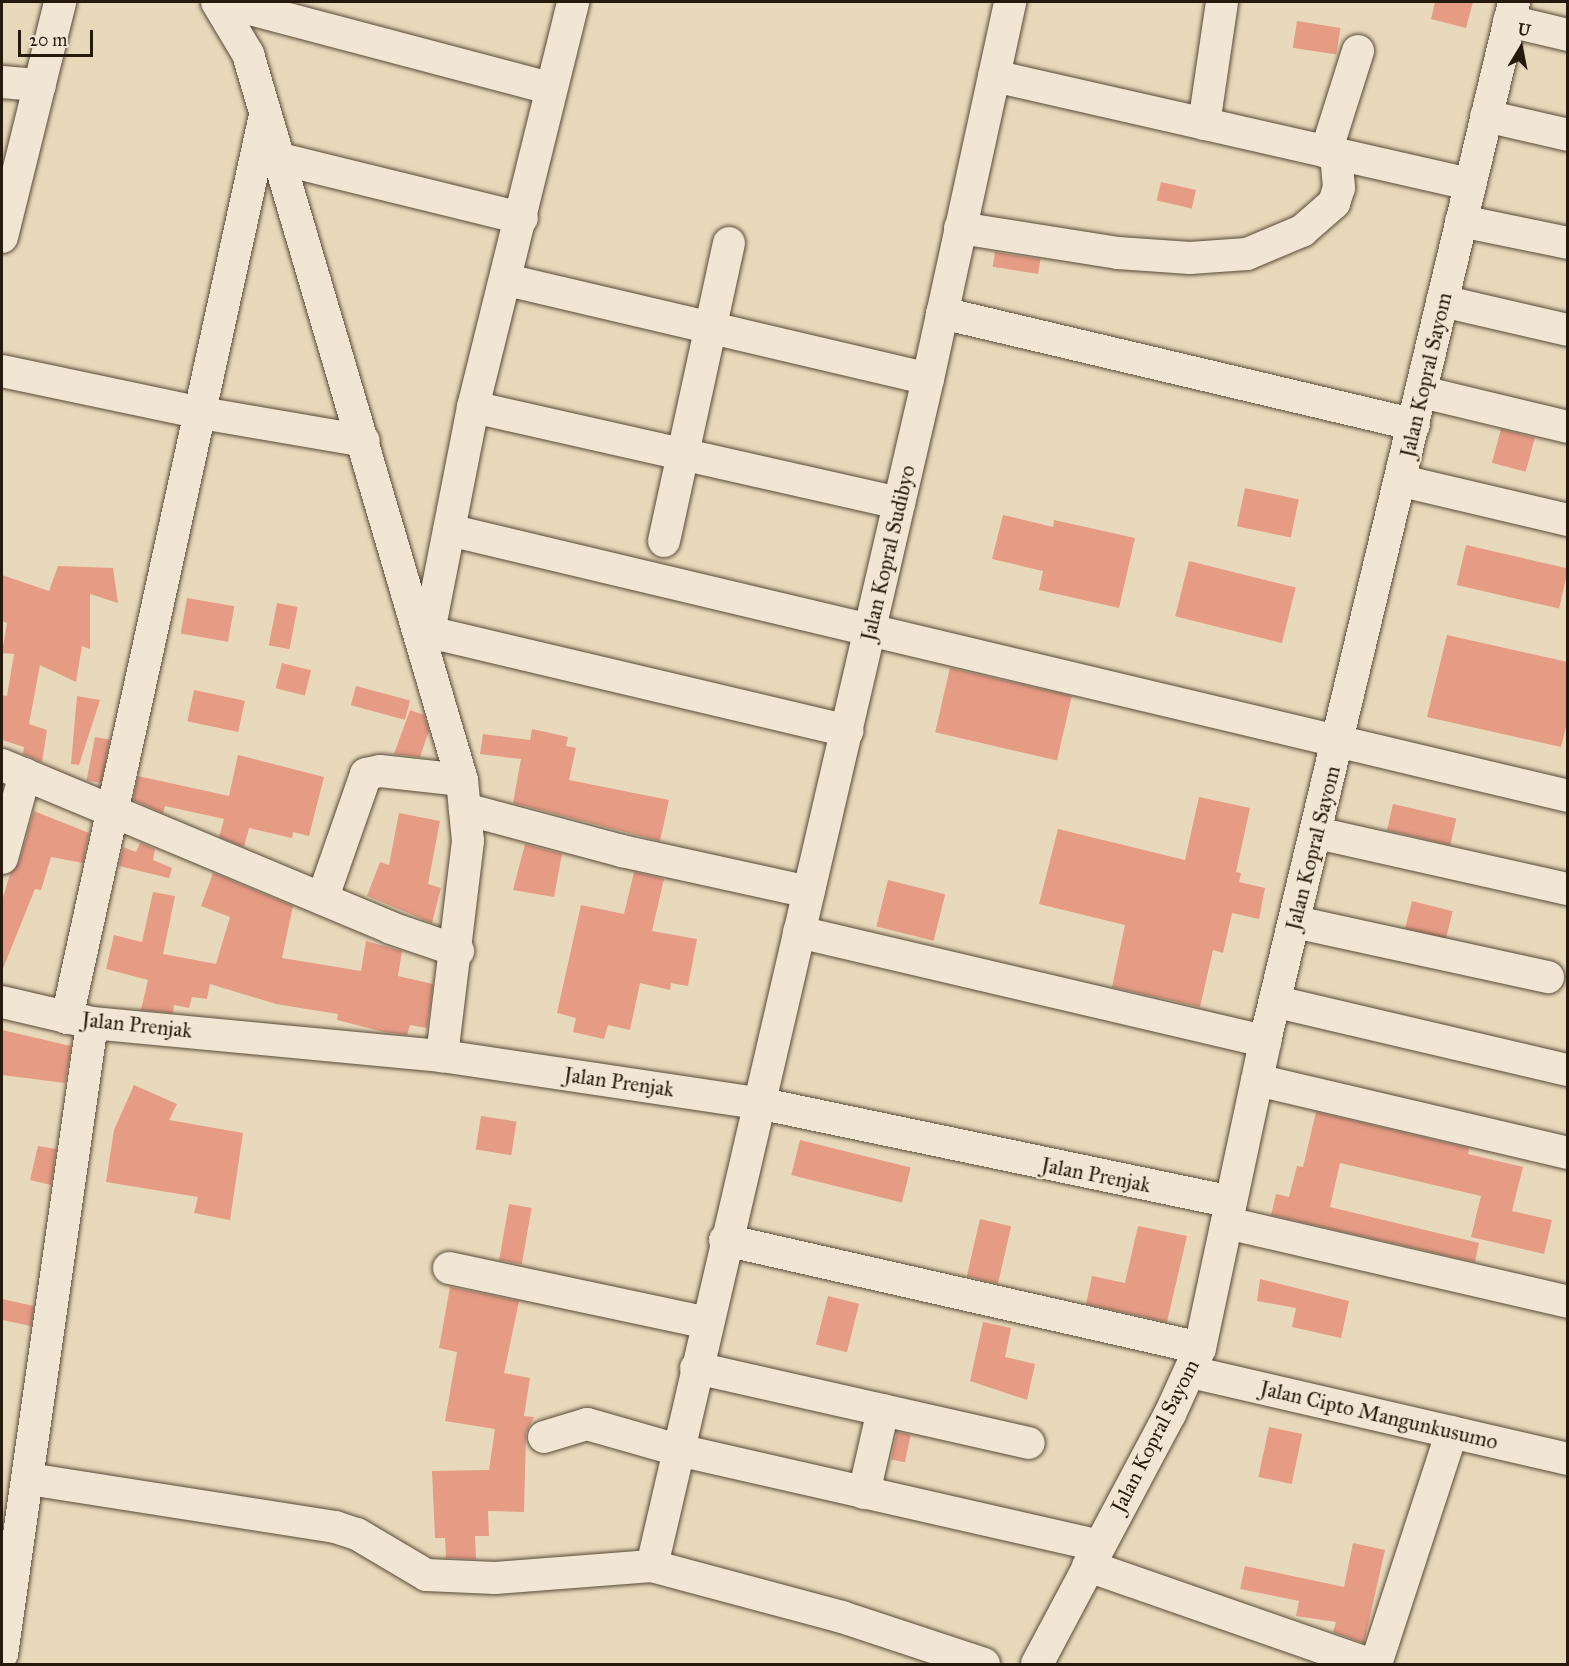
<!DOCTYPE html>
<html>
<head>
<meta charset="utf-8">
<style>
  body { margin:0 }
  #map { position:relative; width:1569px; height:1666px; overflow:hidden; background:#e9d9bb; font-family:"IM FELL Great Primer",serif }
  div>[style] { position:absolute }
  .building>* { inset:0; background:#e69b85; transform-origin:0 0 }
  .roads { filter:drop-shadow(0 0 2px #574a38) drop-shadow(0 0 2px #574a38) }
  .minor>* { height:32px; margin:-16px; padding:0 16px; transform-origin:16px; border-radius:16px; background:#f1e6d3 }
  span { translate:-50% -50%; white-space:nowrap; text-align:center; line-height:1.15; -webkit-text-stroke:4.5px #f1e6d3; paint-order:stroke }
  .street-label { font-size:21px; color:#261a0c }
  .frame { position:absolute; inset:0; border:3px solid #261a0c; pointer-events:none }
  .north { position:absolute; left:1491px; top:18px; width:60px; height:60px; -webkit-text-stroke:4px #f1e6d3; paint-order:stroke; rotate:10deg; font-size:16px; font-weight:700; line-height:24px; text-align:center; color:#261a0c }
  .north::after { content:''; display:block; margin:auto; width:21px; height:27px; background:#261a0c; clip-path:polygon(50% 0,100% 100%,50% 72%,0 100%) }
  .scale { position:absolute; left:18px; top:30px; width:75px; height:27px; box-sizing:border-box; border:3px solid #261a0c; border-top:0; padding-left:8px; font-size:18px; line-height:21px; white-space:nowrap; color:#261a0c; -webkit-text-stroke:4px #f1e6d3; paint-order:stroke }
</style>
</head>
<body>
<div id="map">
  <div class="building">
    <div style="clip-path:polygon(1435px 2px,1473px 2px,1466px 28px,1431px 19px)"></div>
    <div style="left:1297px;top:21px;width:44px;height:27px;rotate:9deg"></div>
    <div style="left:1161px;top:182px;width:36px;height:19px;rotate:13deg"></div>
    <div style="left:995px;top:252px;width:46px;height:15px;rotate:9deg"></div>
    <div style="left:1501px;top:429px;width:35px;height:35px;rotate:15deg"></div>
    <div style="left:1245px;top:488px;width:55px;height:39px;rotate:12deg"></div>
    <div style="clip-path:polygon(1003px 515px,1053px 527px,1054px 520px,1135px 538px,1119px 608px,1039px 590px,1043px 571px,992px 559px)"></div>
    <div style="left:1466px;top:545px;width:105px;height:41px;rotate:13deg"></div>
    <div style="left:1189px;top:561px;width:110px;height:57px;rotate:14deg"></div>
    <div style="clip-path:polygon(58px 566px,113px 568px,118px 603px,90px 594px,90px 649px,82px 646px,76px 682px,40px 665px,29px 724px,47px 730px,42px 762px,23px 754px,24px 747px,2px 740px,2px 695px,7px 696px,14px 654px,2px 653px,7px 623px,2px 621px,2px 575px,49px 591px)"></div>
    <div style="left:187px;top:598px;width:48px;height:36px;rotate:10deg"></div>
    <div style="left:277px;top:603px;width:21px;height:43px;rotate:11deg"></div>
    <div style="clip-path:polygon(1447px 635px,1568px 662px,1568px 719px,1561px 747px,1427px 717px)"></div>
    <div style="left:282px;top:663px;width:30px;height:26px;rotate:14deg"></div>
    <div style="left:950px;top:668px;width:125px;height:66px;rotate:13deg"></div>
    <div style="left:356px;top:686px;width:56px;height:20px;rotate:15deg"></div>
    <div style="left:194px;top:690px;width:52px;height:32px;rotate:12deg"></div>
    <div style="clip-path:polygon(77px 696px,100px 700px,79px 765px,71px 764px)"></div>
    <div style="clip-path:polygon(410px 710px,424px 715px,429px 731px,420px 757px,394px 754px)"></div>
    <div style="clip-path:polygon(532px 729px,568px 737px,566px 746px,576px 748px,569px 780px,669px 800px,660px 841px,513px 803px,521px 759px,480px 754px,483px 734px,530px 740px)"></div>
    <div style="left:95px;top:737px;width:15px;height:44px;rotate:11deg"></div>
    <div style="clip-path:polygon(238px 755px,324px 777px,309px 836px,293px 832px,292px 838px,249px 828px,244px 847px,219px 837px,224px 819px,165px 806px,163px 813px,133px 800px,138px 776px,229px 796px)"></div>
    <div style="clip-path:polygon(1199px 797px,1250px 808px,1236px 872px,1241px 873px,1239px 882px,1265px 888px,1259px 919px,1232px 913px,1223px 953px,1213px 950px,1200px 1007px,1112px 987px,1125px 925px,1039px 904px,1058px 829px,1185px 860px)"></div>
    <div style="left:1393px;top:804px;width:65px;height:27px;rotate:13deg"></div>
    <div style="clip-path:polygon(34px 811px,89px 833px,83px 863px,51px 857px,41px 890px,35px 889px,2px 971px,2px 901px,10px 874px,19px 863px)"></div>
    <div style="clip-path:polygon(399px 813px,440px 821px,428px 884px,441px 888px,432px 923px,367px 896px,380px 862px,389px 865px)"></div>
    <div style="clip-path:polygon(140px 843px,155px 849px,153px 860px,172px 868px,169px 878px,119px 866px,123px 847px,136px 852px)"></div>
    <div style="clip-path:polygon(525px 844px,562px 854px,554px 897px,513px 890px)"></div>
    <div style="clip-path:polygon(634px 872px,664px 879px,652px 931px,697px 939px,688px 986px,671px 983px,670px 990px,640px 983px,630px 1030px,608px 1025px,604px 1039px,573px 1032px,576px 1018px,557px 1013px,581px 905px,624px 914px)"></div>
    <div style="clip-path:polygon(213px 873px,293px 906px,282px 958px,361px 971px,366px 941px,402px 951px,398px 976px,433px 984px,427px 1028px,410px 1025px,407px 1035px,384px 1032px,337px 1020px,338px 1014px,276px 1004px,210px 984px,207px 999px,192px 997px,189px 1008px,174px 1005px,173px 1013px,141px 1010px,148px 980px,106px 969px,114px 935px,142px 942px,153px 892px,175px 896px,163px 954px,216px 964px,230px 917px,201px 906px)"></div>
    <div style="left:888px;top:880px;width:59px;height:48px;rotate:14deg"></div>
    <div style="left:1412px;top:901px;width:42px;height:28px;rotate:14deg"></div>
    <div style="clip-path:polygon(2px 1030px,71px 1046px,65px 1083px,2px 1075px)"></div>
    <div style="clip-path:polygon(134px 1085px,177px 1104px,169px 1120px,243px 1133px,230px 1220px,194px 1213px,198px 1197px,106px 1182px,114px 1130px)"></div>
    <div style="clip-path:polygon(1316px 1112px,1469px 1148px,1468px 1154px,1523px 1167px,1512px 1211px,1552px 1220px,1544px 1254px,1471px 1237px,1481px 1196px,1340px 1163px,1330px 1207px,1479px 1243px,1475px 1262px,1271px 1215px,1276px 1194px,1289px 1197px,1297px 1166px,1303px 1167px)"></div>
    <div style="left:481px;top:1116px;width:36px;height:34px;rotate:9deg"></div>
    <div style="left:800px;top:1140px;width:114px;height:36px;rotate:14deg"></div>
    <div style="clip-path:polygon(38px 1146px,56px 1149px,51px 1185px,30px 1180px)"></div>
    <div style="left:509px;top:1204px;width:23px;height:57px;rotate:10deg"></div>
    <div style="left:980px;top:1219px;width:32px;height:59px;rotate:13deg"></div>
    <div style="clip-path:polygon(1138px 1226px,1187px 1236px,1167px 1322px,1086px 1304px,1092px 1276px,1125px 1283px)"></div>
    <div style="clip-path:polygon(1260px 1279px,1349px 1301px,1341px 1338px,1292px 1327px,1296px 1308px,1257px 1301px)"></div>
    <div style="clip-path:polygon(450px 1287px,519px 1301px,504px 1373px,530px 1378px,524px 1416px,534px 1417px,526px 1433px,524px 1512px,488px 1511px,489px 1536px,475px 1536px,476px 1559px,446px 1558px,445px 1538px,435px 1538px,432px 1471px,489px 1470px,495px 1429px,445px 1421px,457px 1352px,439px 1348px)"></div>
    <div style="left:828px;top:1296px;width:32px;height:50px;rotate:14deg"></div>
    <div style="clip-path:polygon(2px 1299px,34px 1306px,31px 1326px,2px 1320px)"></div>
    <div style="clip-path:polygon(983px 1322px,1011px 1328px,1005px 1357px,1035px 1364px,1027px 1400px,970px 1381px)"></div>
    <div style="left:1269px;top:1427px;width:34px;height:51px;rotate:12deg"></div>
    <div style="left:897px;top:1432px;width:14px;height:28px;rotate:12deg"></div>
    <div style="clip-path:polygon(1353px 1543px,1385px 1550px,1364px 1643px,1333px 1632px,1336px 1622px,1296px 1616px,1299px 1601px,1240px 1589px,1245px 1566px,1344px 1587px)"></div>
  </div>
  <div class="roads">
    <div class="minor">
      <div style="left:217px;top:2px;width:61px;rotate:59.2deg"></div>
      <div style="left:248px;top:54px;width:757px;rotate:73.58deg"></div>
      <div style="left:462px;top:780px;width:61px;rotate:84.4deg"></div>
      <div style="left:468px;top:841px;width:217px;rotate:96.9deg"></div>
      <div style="left:224px;top:2px;width:336px;rotate:14.8deg"></div>
      <div style="left:1509px;top:21px;width:61px;rotate:13.3deg"></div>
      <div style="left:994px;top:76px;width:488px;rotate:12.8deg"></div>
      <div style="left:2px;top:82px;width:38px;rotate:5deg"></div>
      <div style="left:1486px;top:116px;width:84px;rotate:13deg"></div>
      <div style="left:1204px;top:124px;width:123px;rotate:-81.6deg"></div>
      <div style="left:1326px;top:152px;width:106px;rotate:-72.4deg"></div>
      <div style="left:281px;top:159px;width:248px;rotate:13.8deg"></div>
      <div style="left:1461px;top:221px;width:109px;rotate:11.6deg"></div>
      <div style="left:960px;top:228px;width:160px;rotate:9deg"></div>
      <div style="left:1118px;top:253px;width:72px;rotate:4deg"></div>
      <div style="left:1190px;top:258px;width:57px;rotate:-4deg"></div>
      <div style="left:1247px;top:254px;width:60px;rotate:-22.7deg"></div>
      <div style="left:1302px;top:231px;width:43px;rotate:-41.2deg"></div>
      <div style="left:1334px;top:203px;width:16px;rotate:-72deg"></div>
      <div style="left:1339px;top:188px;width:34px;rotate:-95deg"></div>
      <div style="left:2px;top:237px;width:242px;rotate:-76.1deg"></div>
      <div style="left:507px;top:280px;width:432px;rotate:13.2deg"></div>
      <div style="left:1442px;top:301px;width:129px;rotate:13deg"></div>
      <div style="left:942px;top:313px;width:485px;rotate:13.3deg"></div>
      <div style="left:2px;top:371px;width:203px;rotate:11.9deg"></div>
      <div style="left:201px;top:413px;width:165px;rotate:9.7deg"></div>
      <div style="left:1422px;top:392px;width:150px;rotate:13.5deg"></div>
      <div style="left:473px;top:407px;width:437px;rotate:12.7deg"></div>
      <div style="left:1402px;top:481px;width:171px;rotate:13.2deg"></div>
      <div style="left:449px;top:530px;width:1150px;rotate:13.37deg"></div>
      <div style="left:664px;top:541px;width:305px;rotate:-77.7deg"></div>
      <div style="left:429px;top:632px;width:430px;rotate:13.3deg"></div>
      <div style="left:426px;top:647px;width:245px;rotate:-78.9deg"></div>
      <div style="left:473px;top:407px;width:417px;rotate:-76.1deg"></div>
      <div style="left:2px;top:765px;width:422px;rotate:22.7deg"></div>
      <div style="left:391px;top:928px;width:71px;rotate:18.9deg"></div>
      <div style="left:465px;top:809px;width:163px;rotate:15deg"></div>
      <div style="left:622px;top:851px;width:191px;rotate:12.4deg"></div>
      <div style="left:1317px;top:833px;width:257px;rotate:12.6deg"></div>
      <div style="left:2px;top:858px;width:87px;rotate:-74.7deg"></div>
      <div style="left:323px;top:897px;width:130px;rotate:-70.7deg"></div>
      <div style="left:366px;top:774px;width:14px;rotate:-12deg"></div>
      <div style="left:380px;top:771px;width:82px;rotate:6.3deg"></div>
      <div style="left:1295px;top:922px;width:259px;rotate:12.3deg"></div>
      <div style="left:799px;top:932px;width:479px;rotate:13.2deg"></div>
      <div style="left:2px;top:1002px;width:92px;rotate:13.1deg"></div>
      <div style="left:92px;top:1023px;width:352px;rotate:5.4deg"></div>
      <div style="left:442px;top:1056px;width:319px;rotate:8.5deg"></div>
      <div style="left:758px;top:1103px;width:483px;rotate:11.8deg"></div>
      <div style="left:1277px;top:1002px;width:299px;rotate:13.2deg"></div>
      <div style="left:67px;top:1018px;width:924px;rotate:-77.63deg"></div>
      <div style="left:1257px;top:1080px;width:319px;rotate:13.2deg"></div>
      <div style="left:1227px;top:1223px;width:350px;rotate:13deg"></div>
      <div style="left:725px;top:1240px;width:487px;rotate:12.8deg"></div>
      <div style="left:449px;top:1268px;width:264px;rotate:12deg"></div>
      <div style="left:696px;top:1368px;width:341px;rotate:12.7deg"></div>
      <div style="left:1191px;top:1372px;width:387px;rotate:13deg"></div>
      <div style="left:544px;top:1437px;width:45px;rotate:-16.8deg"></div>
      <div style="left:587px;top:1424px;width:95px;rotate:15.9deg"></div>
      <div style="left:678px;top:1450px;width:432px;rotate:12.8deg"></div>
      <div style="left:29px;top:1479px;width:310px;rotate:8.9deg"></div>
      <div style="left:335px;top:1527px;width:23px;rotate:18deg"></div>
      <div style="left:357px;top:1534px;width:80px;rotate:30.7deg"></div>
      <div style="left:426px;top:1575px;width:69px;rotate:2.5deg"></div>
      <div style="left:495px;top:1578px;width:157px;rotate:-4.4deg"></div>
      <div style="left:864px;top:1493px;width:85px;rotate:-77.1deg"></div>
      <div style="left:1088px;top:1566px;width:299px;rotate:19.2deg"></div>
      <div style="left:2px;top:1654px;width:637px;rotate:-81.88deg"></div>
      <div style="left:984px;top:1664px;width:150px;rotate:-161.7deg"></div>
      <div style="left:842px;top:1617px;width:197px;rotate:-165deg"></div>
      <div style="left:652px;top:1566px;width:1219px;rotate:-76.91deg"></div>
      <div style="left:928px;top:379px;width:386px;rotate:-77.7deg"></div>
      <div style="left:1037px;top:1664px;width:283px;rotate:-62deg"></div>
      <div style="left:1170px;top:1414px;width:72px;rotate:-65.6deg"></div>
      <div style="left:1200px;top:1348px;width:314px;rotate:-78deg"></div>
      <div style="left:1265px;top:1041px;width:1068px;rotate:-76.52deg"></div>
      <div style="left:1376px;top:1664px;width:244px;rotate:-71.9deg"></div>
    </div>
  </div>
  <div class="street-label">
    <span style="left:1426px;top:375px;rotate:-77deg">Jalan Kopral Sayom</span>
    <span style="left:888px;top:553px;rotate:-77deg">Jalan Kopral Sudibyo</span>
    <span style="left:1313px;top:848px;rotate:-76deg">Jalan Kopral Sayom</span>
    <span style="left:137px;top:1025px;rotate:6deg">Jalan Prenjak</span>
    <span style="left:619px;top:1082px;rotate:8deg">Jalan Prenjak</span>
    <span style="left:1096px;top:1175px;rotate:11deg">Jalan Prenjak</span>
    <span style="left:1379px;top:1415px;rotate:13deg">Jalan Cipto Mangunkusumo</span>
    <span style="left:1155px;top:1436px;rotate:-63deg">Jalan Kopral Sayom</span>
  </div>
  <div class="frame"></div>
  <div class="north">U</div>
  <div class="scale">20 m</div>
</div>
</body>
</html>
